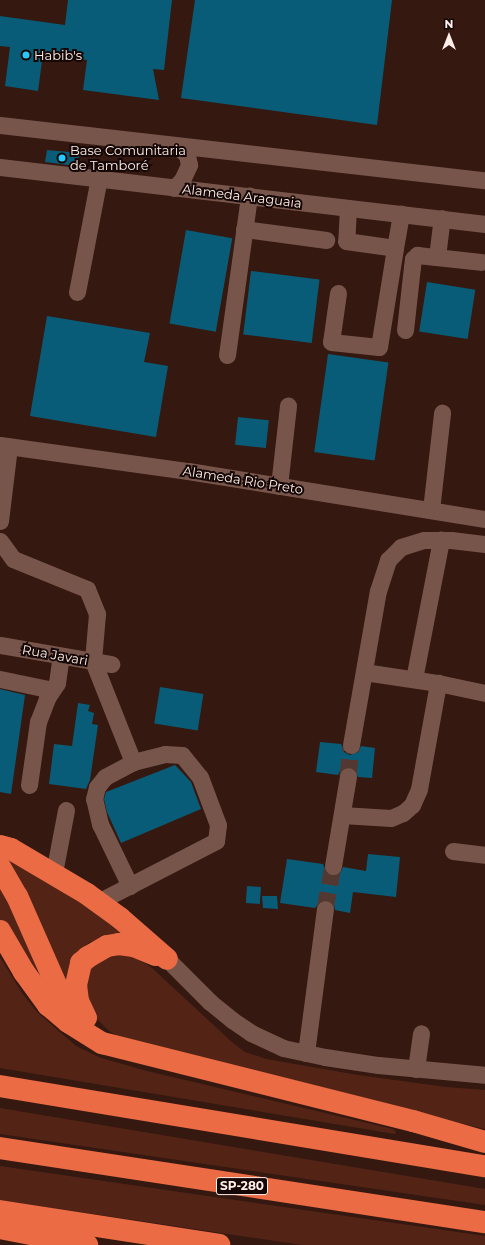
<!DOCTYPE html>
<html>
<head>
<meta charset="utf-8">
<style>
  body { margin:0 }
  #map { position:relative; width:485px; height:1245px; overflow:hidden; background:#351810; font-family:Montserrat,sans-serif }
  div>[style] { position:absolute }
  .green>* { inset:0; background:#532416 }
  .building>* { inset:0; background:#095c77; transform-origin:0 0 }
  .minor-tunnel>* { height:17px; margin-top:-8.5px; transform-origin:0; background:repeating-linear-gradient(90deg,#533831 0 17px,transparent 0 25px) }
  .minor>* { height:17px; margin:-8.5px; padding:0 8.5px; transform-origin:8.5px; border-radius:8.5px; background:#78554b }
  .highway>* { height:22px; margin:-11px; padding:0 11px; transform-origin:11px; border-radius:11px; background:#ea6b44 }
  .dots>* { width:11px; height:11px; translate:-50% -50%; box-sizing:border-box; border:2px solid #140705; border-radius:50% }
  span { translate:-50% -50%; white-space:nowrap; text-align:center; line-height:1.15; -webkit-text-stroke:4px #140705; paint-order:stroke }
  .shield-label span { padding:1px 3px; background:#140705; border:1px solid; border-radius:3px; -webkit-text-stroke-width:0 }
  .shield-label { font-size:12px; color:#ffeee9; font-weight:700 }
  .poi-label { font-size:13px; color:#ffeee9 }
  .left { translate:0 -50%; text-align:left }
  .street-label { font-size:13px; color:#ffeee9 }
  .north { position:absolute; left:429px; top:16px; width:40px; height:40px; -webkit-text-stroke:3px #140705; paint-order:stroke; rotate:0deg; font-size:11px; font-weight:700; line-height:16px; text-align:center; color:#ffeee9 }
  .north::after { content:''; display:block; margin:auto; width:14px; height:18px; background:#ffeee9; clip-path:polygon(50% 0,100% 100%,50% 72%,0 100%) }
</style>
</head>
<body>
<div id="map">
  <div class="green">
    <div style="clip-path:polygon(0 854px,118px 926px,121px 933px,105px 937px,88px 943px,77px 954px,67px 985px)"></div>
    <div style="clip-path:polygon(0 879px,22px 931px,41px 980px,0 923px)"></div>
    <div style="clip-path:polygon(106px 952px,132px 956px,152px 968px,233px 1043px,245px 1052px,266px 1059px,358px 1075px,446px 1087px,485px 1090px,485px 1129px,138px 1049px,109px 1031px,94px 1016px,86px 1002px,83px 974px)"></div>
    <div style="clip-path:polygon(0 957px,22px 993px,37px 1012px,76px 1046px,101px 1058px,147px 1071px,393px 1129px,396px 1132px,395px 1134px,0 1068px)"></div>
    <div style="clip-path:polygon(0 1108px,485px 1189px,485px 1205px,0 1134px)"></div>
    <div style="clip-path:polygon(0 1166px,485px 1236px,485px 1245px,302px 1245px,0 1200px)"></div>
  </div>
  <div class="building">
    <div style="clip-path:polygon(68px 0,172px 0,164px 70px,153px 69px,159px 100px,83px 90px,87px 60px,43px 54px,38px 91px,5px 86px,10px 47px,0 46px,0 16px,65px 25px)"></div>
    <div style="clip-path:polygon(195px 0,392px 0,377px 125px,181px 98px)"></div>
    <div style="clip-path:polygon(47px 150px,79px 153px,79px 162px,76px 166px,45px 162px)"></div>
    <div style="left:186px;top:230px;width:47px;height:95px;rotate:10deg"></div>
    <div style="left:251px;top:271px;width:69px;height:64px;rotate:7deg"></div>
    <div style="left:427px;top:282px;width:49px;height:50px;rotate:9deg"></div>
    <div style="clip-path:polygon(47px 316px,150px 333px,144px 362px,168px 366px,156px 437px,30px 416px)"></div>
    <div style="left:328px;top:354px;width:61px;height:99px;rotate:8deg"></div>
    <div style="left:238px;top:417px;width:31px;height:28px;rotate:6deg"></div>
    <div style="left:160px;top:687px;width:44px;height:37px;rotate:9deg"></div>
    <div style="clip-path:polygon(0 689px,25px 695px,11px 794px,0 792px)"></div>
    <div style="clip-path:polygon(78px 703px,90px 705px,88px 711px,94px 713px,92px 724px,98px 725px,90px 780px,86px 789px,49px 784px,54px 744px,72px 746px)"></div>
    <div style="clip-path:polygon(320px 742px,341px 744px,344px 752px,350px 755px,358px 752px,361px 746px,375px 748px,372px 778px,358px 777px,355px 769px,349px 766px,341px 769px,338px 775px,316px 772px)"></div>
    <div style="clip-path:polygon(175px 765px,191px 782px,201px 809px,121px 843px,107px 812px,104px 799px,106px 792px)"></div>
    <div style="clip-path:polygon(368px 854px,400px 857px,396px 897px,353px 892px,350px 913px,335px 910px,334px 905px,327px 899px,321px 900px,315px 908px,280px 903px,287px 859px,323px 864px,326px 873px,332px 876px,340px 873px,343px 867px,366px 871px)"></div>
    <div style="left:247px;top:886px;width:14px;height:17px;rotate:4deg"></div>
    <div style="clip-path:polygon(262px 896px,277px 896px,278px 909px,263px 908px)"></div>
  </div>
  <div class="minor-tunnel">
    <div style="left:348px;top:776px;width:31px;rotate:-84deg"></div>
    <div style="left:325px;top:909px;width:44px;rotate:-79.5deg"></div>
  </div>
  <div class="minor">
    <div style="left:0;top:125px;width:488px;rotate:6.5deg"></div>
    <div style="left:0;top:167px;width:488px;rotate:6.7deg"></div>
    <div style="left:174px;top:188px;width:11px;rotate:-45deg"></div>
    <div style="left:182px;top:180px;width:17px;rotate:-65deg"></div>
    <div style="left:189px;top:165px;width:10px;rotate:-101deg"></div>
    <div style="left:187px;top:155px;width:13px;rotate:-138deg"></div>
    <div style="left:348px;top:208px;width:33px;rotate:93deg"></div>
    <div style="left:346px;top:241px;width:49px;rotate:8.1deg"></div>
    <div style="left:395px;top:248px;width:35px;rotate:-80deg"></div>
    <div style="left:244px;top:229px;width:83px;rotate:7.6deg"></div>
    <div style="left:437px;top:257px;width:39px;rotate:-83deg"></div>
    <div style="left:77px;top:292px;width:116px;rotate:-79.1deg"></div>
    <div style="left:338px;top:293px;width:49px;rotate:98.1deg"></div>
    <div style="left:331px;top:342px;width:48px;rotate:5.9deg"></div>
    <div style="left:379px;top:347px;width:100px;rotate:-80.8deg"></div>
    <div style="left:405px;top:330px;width:63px;rotate:-83.7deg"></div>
    <div style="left:412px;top:267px;width:8px;rotate:-83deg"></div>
    <div style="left:413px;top:259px;width:6px;rotate:-45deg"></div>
    <div style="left:417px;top:255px;width:64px;rotate:6.2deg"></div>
    <div style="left:227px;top:355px;width:161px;rotate:-82.1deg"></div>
    <div style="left:0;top:445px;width:190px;rotate:7.9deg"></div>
    <div style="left:188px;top:471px;width:301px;rotate:9.2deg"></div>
    <div style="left:279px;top:486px;width:81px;rotate:-83.6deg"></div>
    <div style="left:431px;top:510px;width:98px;rotate:-83.5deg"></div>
    <div style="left:0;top:521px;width:75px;rotate:-83.1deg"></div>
    <div style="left:0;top:541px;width:22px;rotate:54deg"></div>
    <div style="left:13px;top:559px;width:80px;rotate:22.1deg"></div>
    <div style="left:87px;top:589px;width:27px;rotate:68deg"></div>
    <div style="left:97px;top:614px;width:47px;rotate:94.9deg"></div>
    <div style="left:93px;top:661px;width:109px;rotate:68.4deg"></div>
    <div style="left:133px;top:762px;width:33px;rotate:-14deg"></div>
    <div style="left:165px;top:754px;width:17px;rotate:3deg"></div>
    <div style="left:182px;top:755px;width:28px;rotate:51deg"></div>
    <div style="left:200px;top:777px;width:51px;rotate:69.4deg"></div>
    <div style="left:218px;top:825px;width:16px;rotate:97deg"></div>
    <div style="left:216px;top:841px;width:133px;rotate:152.7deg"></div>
    <div style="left:0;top:645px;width:113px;rotate:9.7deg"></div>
    <div style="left:364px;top:672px;width:75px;rotate:8.5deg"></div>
    <div style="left:438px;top:683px;width:48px;rotate:12deg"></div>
    <div style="left:0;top:679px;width:53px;rotate:11.9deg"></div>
    <div style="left:414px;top:679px;width:142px;rotate:-79deg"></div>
    <div style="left:351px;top:745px;width:156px;rotate:-80.1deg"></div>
    <div style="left:378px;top:591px;width:33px;rotate:-72deg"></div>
    <div style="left:388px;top:560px;width:18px;rotate:-45deg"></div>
    <div style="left:401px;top:547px;width:24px;rotate:-17deg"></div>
    <div style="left:424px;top:540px;width:27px"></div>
    <div style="left:451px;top:540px;width:34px;rotate:7deg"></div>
    <div style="left:29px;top:785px;width:64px;rotate:-81.9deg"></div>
    <div style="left:38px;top:722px;width:26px;rotate:-69deg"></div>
    <div style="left:47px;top:698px;width:18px;rotate:-56deg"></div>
    <div style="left:57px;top:683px;width:27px;rotate:-82deg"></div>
    <div style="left:342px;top:815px;width:49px;rotate:3.5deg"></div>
    <div style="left:391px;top:818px;width:13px;rotate:-23deg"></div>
    <div style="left:403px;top:813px;width:12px;rotate:-42deg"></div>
    <div style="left:412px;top:805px;width:17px;rotate:-66deg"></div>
    <div style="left:419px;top:789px;width:108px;rotate:-79.8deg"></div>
    <div style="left:453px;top:851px;width:32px;rotate:7deg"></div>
    <div style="left:333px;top:866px;width:91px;rotate:-80.5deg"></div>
    <div style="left:54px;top:873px;width:64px;rotate:-79.2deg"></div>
    <div style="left:130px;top:886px;width:69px;rotate:-115.8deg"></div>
    <div style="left:100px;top:824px;width:26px;rotate:-103deg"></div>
    <div style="left:94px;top:799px;width:12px;rotate:-76deg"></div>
    <div style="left:97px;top:787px;width:13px;rotate:-51deg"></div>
    <div style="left:105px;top:777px;width:32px;rotate:-28deg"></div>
    <div style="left:167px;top:959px;width:61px;rotate:45deg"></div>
    <div style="left:210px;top:1002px;width:28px;rotate:39deg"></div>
    <div style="left:232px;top:1020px;width:23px;rotate:34deg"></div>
    <div style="left:251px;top:1033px;width:35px;rotate:25deg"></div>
    <div style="left:283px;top:1048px;width:43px;rotate:12.1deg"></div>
    <div style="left:325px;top:1057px;width:54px;rotate:8.6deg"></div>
    <div style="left:378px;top:1065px;width:107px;rotate:5.3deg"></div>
    <div style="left:306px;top:1053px;width:145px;rotate:-82.5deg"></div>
    <div style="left:416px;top:1069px;width:36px;rotate:-82deg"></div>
  </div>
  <div class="highway">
    <div style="left:0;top:846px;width:11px;rotate:15deg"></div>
    <div style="left:11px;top:849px;width:88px;rotate:30.6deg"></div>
    <div style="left:87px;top:894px;width:41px;rotate:36deg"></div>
    <div style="left:120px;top:918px;width:62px;rotate:41.1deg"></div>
    <div style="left:0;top:867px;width:34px;rotate:60deg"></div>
    <div style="left:17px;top:896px;width:102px;rotate:66.2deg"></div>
    <div style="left:58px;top:989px;width:39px;rotate:60deg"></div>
    <div style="left:0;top:931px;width:48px;rotate:59.7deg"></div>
    <div style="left:24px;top:972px;width:41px;rotate:54deg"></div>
    <div style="left:48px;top:1005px;width:26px;rotate:40deg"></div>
    <div style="left:68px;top:1022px;width:40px;rotate:32deg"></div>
    <div style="left:102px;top:1043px;width:321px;rotate:14.1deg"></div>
    <div style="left:413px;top:1121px;width:75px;rotate:16.3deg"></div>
    <div style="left:86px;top:1018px;width:19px;rotate:-115deg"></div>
    <div style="left:78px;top:1001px;width:16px;rotate:-97deg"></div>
    <div style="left:76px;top:985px;width:23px;rotate:-77deg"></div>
    <div style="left:81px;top:963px;width:9px;rotate:-41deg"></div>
    <div style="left:88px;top:957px;width:22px;rotate:-30deg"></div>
    <div style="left:107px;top:946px;width:12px;rotate:-9deg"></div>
    <div style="left:119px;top:944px;width:15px;rotate:8deg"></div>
    <div style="left:134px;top:946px;width:23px;rotate:23deg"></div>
    <div style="left:0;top:1086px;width:492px;rotate:9.4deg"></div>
    <div style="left:0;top:1148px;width:491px;rotate:8.7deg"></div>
    <div style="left:0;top:1211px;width:222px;rotate:8.8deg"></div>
    <div style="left:0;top:1228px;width:89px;rotate:11.1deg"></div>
  </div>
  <div class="dots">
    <div style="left:26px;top:55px;background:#25c9fe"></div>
    <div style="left:62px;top:158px;background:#25c9fe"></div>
  </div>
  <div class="shield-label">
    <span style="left:242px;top:1186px">SP-280</span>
  </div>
  <div class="poi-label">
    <span class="left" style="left:34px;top:55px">Habib's</span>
    <span class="left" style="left:70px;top:158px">Base Comunitaria<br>de Tamboré</span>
  </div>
  <div class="street-label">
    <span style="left:242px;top:196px;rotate:7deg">Alameda Araguaia</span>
    <span style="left:243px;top:480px;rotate:9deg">Alameda Rio Preto</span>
    <span style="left:55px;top:655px;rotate:10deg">Rua Javari</span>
  </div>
  <div class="north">N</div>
</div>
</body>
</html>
